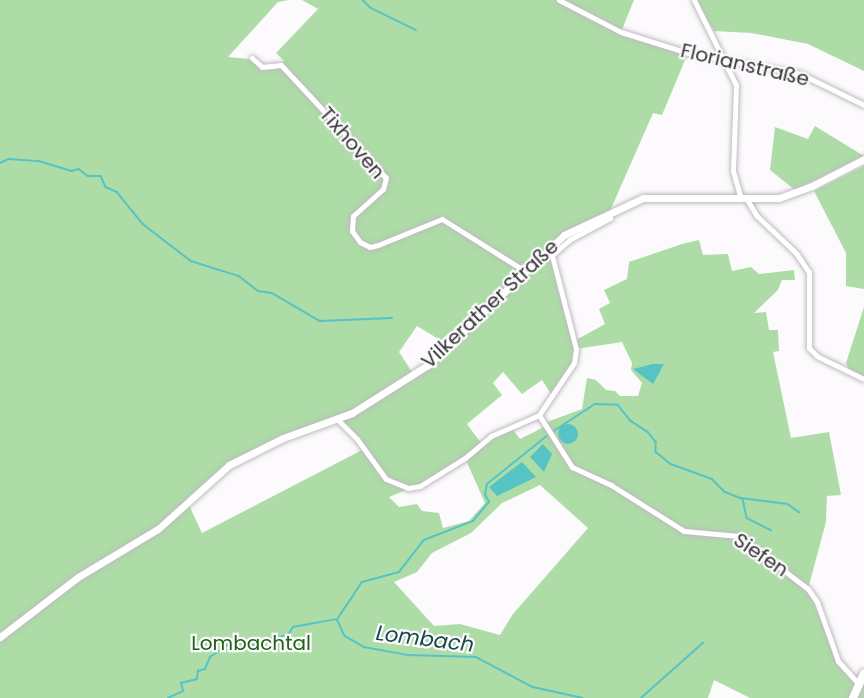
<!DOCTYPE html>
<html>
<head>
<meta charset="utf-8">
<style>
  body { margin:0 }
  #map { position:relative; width:864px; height:698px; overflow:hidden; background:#fdfafe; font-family:Poppins,sans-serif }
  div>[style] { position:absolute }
  .green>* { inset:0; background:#addca7 }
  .water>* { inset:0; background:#56c3c4 }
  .round { border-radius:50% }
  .stream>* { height:1.5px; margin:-0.75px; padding:0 0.75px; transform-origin:0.75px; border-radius:0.75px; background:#56c3c4 }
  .roads { filter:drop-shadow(0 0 2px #bebbbf) drop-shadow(0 0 2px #bebbbf) }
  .minor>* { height:5px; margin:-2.5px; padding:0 2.5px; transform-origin:2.5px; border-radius:2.5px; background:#fff }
  .tertiary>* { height:7px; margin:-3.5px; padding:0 3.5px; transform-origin:3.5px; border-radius:3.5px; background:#fff }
  .secondary>* { height:8px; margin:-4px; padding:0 4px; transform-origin:4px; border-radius:4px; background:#fff }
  span { translate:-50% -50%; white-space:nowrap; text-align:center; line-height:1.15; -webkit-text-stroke:4.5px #fdfafe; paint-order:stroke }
  .street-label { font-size:20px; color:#353435 }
  .park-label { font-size:20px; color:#1d6215 }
  .water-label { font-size:21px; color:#174848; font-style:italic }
</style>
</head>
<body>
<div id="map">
  <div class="green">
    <div style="clip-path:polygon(evenodd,0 0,289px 0,278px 2px,228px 57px,249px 59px,272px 70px,284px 61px,276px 53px,318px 9px,302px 0,634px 0,621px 32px,688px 53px,662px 115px,653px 113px,610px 211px,549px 246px,576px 340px,605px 324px,599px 309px,610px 303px,604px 290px,627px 279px,629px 262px,682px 244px,699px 240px,703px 255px,728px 254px,732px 271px,751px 267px,759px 274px,794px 270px,795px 280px,782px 280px,778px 290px,754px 313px,766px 312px,769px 330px,778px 330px,779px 351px,773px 352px,791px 438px,829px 432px,841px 495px,827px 496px,826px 522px,808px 589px,841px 669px,859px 683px,864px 673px,864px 698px,750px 698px,714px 680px,708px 698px,0 698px,0 0,417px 326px,450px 346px,414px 375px,399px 352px,417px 326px,0 0,622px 342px,632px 363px,631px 370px,642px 383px,638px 396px,620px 396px,615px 391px,606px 390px,596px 380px,587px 378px,582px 409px,547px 422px,551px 434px,546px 426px,520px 439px,511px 427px,481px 443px,467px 424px,502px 395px,493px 383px,503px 372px,522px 394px,542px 380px,551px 394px,575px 358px,576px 349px,622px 342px,0 0,337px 419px,364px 449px,202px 533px,187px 501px,244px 457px,337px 419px,0 0,465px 458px,485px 503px,469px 521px,443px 528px,439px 513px,422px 511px,417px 504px,399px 507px,389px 497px,428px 481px,465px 458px,0 0,540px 485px,588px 528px,513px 614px,500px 635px,460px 624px,434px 626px,394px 582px,417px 572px,432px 553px,471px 533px,502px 503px,540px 485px)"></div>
    <div style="clip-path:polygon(696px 0,864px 0,864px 71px,808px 44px,751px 33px,714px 31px)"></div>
    <div style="clip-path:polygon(815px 126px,864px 156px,795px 190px,770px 170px,775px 127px,808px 139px)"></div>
    <div style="clip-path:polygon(864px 166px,864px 289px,846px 286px,846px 253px,814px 191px)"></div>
    <div style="clip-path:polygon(864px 307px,864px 379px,850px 373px,846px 363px)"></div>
  </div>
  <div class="water">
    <div style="clip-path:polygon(653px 364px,664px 364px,653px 384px,633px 369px)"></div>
    <div class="round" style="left:558px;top:424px;width:20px;height:20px"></div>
    <div style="clip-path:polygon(543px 444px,552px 454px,544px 472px,530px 457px)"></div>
    <div style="clip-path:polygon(522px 462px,536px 477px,497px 496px,489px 487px)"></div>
  </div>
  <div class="stream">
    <div style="left:363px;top:0;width:11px;rotate:45deg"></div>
    <div style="left:371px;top:8px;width:50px;rotate:26.1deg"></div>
    <div style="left:0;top:163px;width:10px;rotate:-24deg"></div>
    <div style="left:9px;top:159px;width:30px;rotate:4deg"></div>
    <div style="left:39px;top:161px;width:34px;rotate:17deg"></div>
    <div style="left:71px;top:171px;width:8px;rotate:-14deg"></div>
    <div style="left:79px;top:169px;width:11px;rotate:38deg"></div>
    <div style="left:88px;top:176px;width:13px"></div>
    <div style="left:101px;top:176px;width:12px;rotate:66deg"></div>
    <div style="left:106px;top:187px;width:12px;rotate:24deg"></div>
    <div style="left:117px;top:192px;width:41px;rotate:50.9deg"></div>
    <div style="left:143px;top:224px;width:61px;rotate:37.6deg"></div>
    <div style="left:191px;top:261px;width:50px;rotate:17.4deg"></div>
    <div style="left:239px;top:276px;width:24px;rotate:38deg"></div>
    <div style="left:258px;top:291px;width:14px;rotate:8deg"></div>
    <div style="left:272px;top:293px;width:56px;rotate:30.3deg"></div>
    <div style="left:320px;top:321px;width:72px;rotate:-2.4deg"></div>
    <div style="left:554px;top:431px;width:49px;rotate:-33.4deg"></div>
    <div style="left:595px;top:404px;width:23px;rotate:2deg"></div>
    <div style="left:618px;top:405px;width:21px;rotate:51deg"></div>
    <div style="left:631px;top:421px;width:20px;rotate:33deg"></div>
    <div style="left:648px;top:432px;width:13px;rotate:51deg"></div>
    <div style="left:656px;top:442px;width:10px;rotate:90deg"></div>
    <div style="left:656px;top:452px;width:19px;rotate:39deg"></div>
    <div style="left:671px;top:464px;width:44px;rotate:20.1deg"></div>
    <div style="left:712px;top:479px;width:18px;rotate:45deg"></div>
    <div style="left:725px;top:492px;width:17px;rotate:21deg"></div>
    <div style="left:741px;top:498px;width:47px;rotate:7.3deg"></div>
    <div style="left:788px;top:504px;width:14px;rotate:36deg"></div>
    <div style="left:743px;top:499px;width:19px;rotate:78deg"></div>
    <div style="left:747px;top:518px;width:27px;rotate:27deg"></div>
    <div style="left:338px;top:618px;width:43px;rotate:-56.3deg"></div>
    <div style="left:362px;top:582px;width:38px;rotate:-15deg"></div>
    <div style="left:399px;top:572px;width:41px;rotate:-52deg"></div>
    <div style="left:424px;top:540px;width:53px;rotate:-21.2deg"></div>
    <div style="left:473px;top:521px;width:25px;rotate:-50deg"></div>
    <div style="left:489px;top:502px;width:8px;rotate:-120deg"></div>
    <div style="left:485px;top:495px;width:11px;rotate:-80deg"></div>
    <div style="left:487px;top:484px;width:77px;rotate:-38.7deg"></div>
    <div style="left:168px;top:698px;width:17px;rotate:-25deg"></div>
    <div style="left:183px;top:691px;width:8px;rotate:-104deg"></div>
    <div style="left:181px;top:683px;width:16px;rotate:-14deg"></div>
    <div style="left:197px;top:679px;width:8px;rotate:-83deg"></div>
    <div style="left:198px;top:671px;width:7px;rotate:-16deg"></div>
    <div style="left:205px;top:669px;width:13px;rotate:-67deg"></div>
    <div style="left:210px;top:657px;width:29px;rotate:-34deg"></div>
    <div style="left:234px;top:641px;width:25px;rotate:11deg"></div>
    <div style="left:259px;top:646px;width:7px;rotate:-56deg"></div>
    <div style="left:263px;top:640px;width:25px;rotate:-11deg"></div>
    <div style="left:288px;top:635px;width:9px;rotate:-58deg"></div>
    <div style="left:293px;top:627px;width:45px;rotate:-10.3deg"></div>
    <div style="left:337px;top:619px;width:19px;rotate:65deg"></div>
    <div style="left:345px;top:636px;width:22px;rotate:30deg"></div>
    <div style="left:364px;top:647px;width:45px;rotate:10.3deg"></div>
    <div style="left:408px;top:655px;width:68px;rotate:1.7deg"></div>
    <div style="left:476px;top:657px;width:64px;rotate:27.8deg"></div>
    <div style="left:533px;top:687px;width:51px;rotate:12.4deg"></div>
    <div style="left:641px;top:698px;width:83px;rotate:-41.6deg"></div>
  </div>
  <div class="roads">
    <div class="minor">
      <div style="left:559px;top:0;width:70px;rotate:27.3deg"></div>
      <div style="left:621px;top:32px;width:70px;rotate:17.4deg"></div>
      <div style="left:688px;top:53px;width:115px;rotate:10.5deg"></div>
      <div style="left:801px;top:74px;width:70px;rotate:26.2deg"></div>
      <div style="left:694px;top:0;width:95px;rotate:63.7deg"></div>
      <div style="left:736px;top:85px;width:86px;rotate:92deg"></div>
      <div style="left:733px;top:171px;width:26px;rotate:74deg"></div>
      <div style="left:252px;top:58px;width:13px;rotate:42deg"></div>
      <div style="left:262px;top:67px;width:19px;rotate:-6deg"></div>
      <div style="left:281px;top:65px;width:154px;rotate:47.1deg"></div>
      <div style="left:386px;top:178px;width:11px;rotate:105deg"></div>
      <div style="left:383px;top:189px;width:40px;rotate:138deg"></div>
      <div style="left:353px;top:216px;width:15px;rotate:94deg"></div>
      <div style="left:352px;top:231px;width:14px;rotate:54deg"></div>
      <div style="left:360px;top:242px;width:11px;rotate:27deg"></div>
      <div style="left:370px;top:247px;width:8px;rotate:-14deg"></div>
      <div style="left:378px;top:245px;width:69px;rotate:-22.1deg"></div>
      <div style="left:442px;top:219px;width:98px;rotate:32.1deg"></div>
      <div style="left:746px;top:198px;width:21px;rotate:59deg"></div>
      <div style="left:757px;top:216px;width:54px;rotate:43.5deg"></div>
      <div style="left:796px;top:253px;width:23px;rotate:56deg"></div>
      <div style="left:809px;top:272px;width:76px;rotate:90deg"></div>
      <div style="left:809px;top:348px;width:11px;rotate:45deg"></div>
      <div style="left:817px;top:356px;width:52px;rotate:26.1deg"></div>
      <div style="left:552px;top:255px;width:23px;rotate:-41deg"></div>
      <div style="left:569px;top:240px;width:47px;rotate:-28.2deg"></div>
      <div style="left:539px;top:415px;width:62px;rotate:57.6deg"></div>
      <div style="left:572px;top:467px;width:43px;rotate:24.8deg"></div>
      <div style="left:611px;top:485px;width:86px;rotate:32.2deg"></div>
      <div style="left:684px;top:531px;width:55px;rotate:5.2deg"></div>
      <div style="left:739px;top:536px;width:87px;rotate:37.5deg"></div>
      <div style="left:808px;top:589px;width:16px;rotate:55deg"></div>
      <div style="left:817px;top:602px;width:63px;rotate:70.4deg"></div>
      <div style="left:838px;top:661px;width:31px;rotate:48deg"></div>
      <div style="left:337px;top:419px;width:28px;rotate:45deg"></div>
      <div style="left:357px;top:439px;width:49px;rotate:54.1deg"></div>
      <div style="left:386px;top:479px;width:24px;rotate:22deg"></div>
      <div style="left:408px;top:488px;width:12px;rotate:-9deg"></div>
      <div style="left:420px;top:486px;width:53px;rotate:-31.9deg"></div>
      <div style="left:465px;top:458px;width:34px;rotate:-40deg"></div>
      <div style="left:491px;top:436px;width:52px;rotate:-23.6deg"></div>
      <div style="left:539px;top:415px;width:63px;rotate:-56.1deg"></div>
      <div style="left:574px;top:363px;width:14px;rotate:-82deg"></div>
      <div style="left:576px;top:349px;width:104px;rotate:-104.4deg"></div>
    </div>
    <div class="tertiary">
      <div style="left:0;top:637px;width:98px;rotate:-37.6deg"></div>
      <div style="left:78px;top:577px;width:93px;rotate:-31deg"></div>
      <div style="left:158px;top:529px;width:96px;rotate:-42deg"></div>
      <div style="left:229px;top:465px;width:60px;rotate:-26.6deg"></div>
      <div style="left:283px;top:438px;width:73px;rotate:-19.9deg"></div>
      <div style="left:352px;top:413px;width:90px;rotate:-32.3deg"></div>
      <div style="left:428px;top:365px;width:188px;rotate:-43.7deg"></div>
      <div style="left:564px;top:235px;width:87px;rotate:-25.1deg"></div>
      <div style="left:643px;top:198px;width:136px"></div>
      <div style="left:779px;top:198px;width:35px;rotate:-20deg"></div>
      <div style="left:812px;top:186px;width:59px;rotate:-27.4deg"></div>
    </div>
    <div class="secondary">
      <div style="left:853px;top:698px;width:27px;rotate:-66deg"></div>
    </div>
  </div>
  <div class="street-label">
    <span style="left:745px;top:65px;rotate:13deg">Florianstraße</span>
    <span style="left:352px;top:143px;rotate:49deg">Tixhoven</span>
    <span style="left:490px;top:304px;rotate:-43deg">Vilkerather Straße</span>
    <span style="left:761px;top:555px;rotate:34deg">Siefen</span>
  </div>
  <div class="park-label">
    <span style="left:251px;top:643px">Lombachtal</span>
  </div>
  <div class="water-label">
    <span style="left:425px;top:639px;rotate:7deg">Lombach</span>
  </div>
</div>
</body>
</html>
